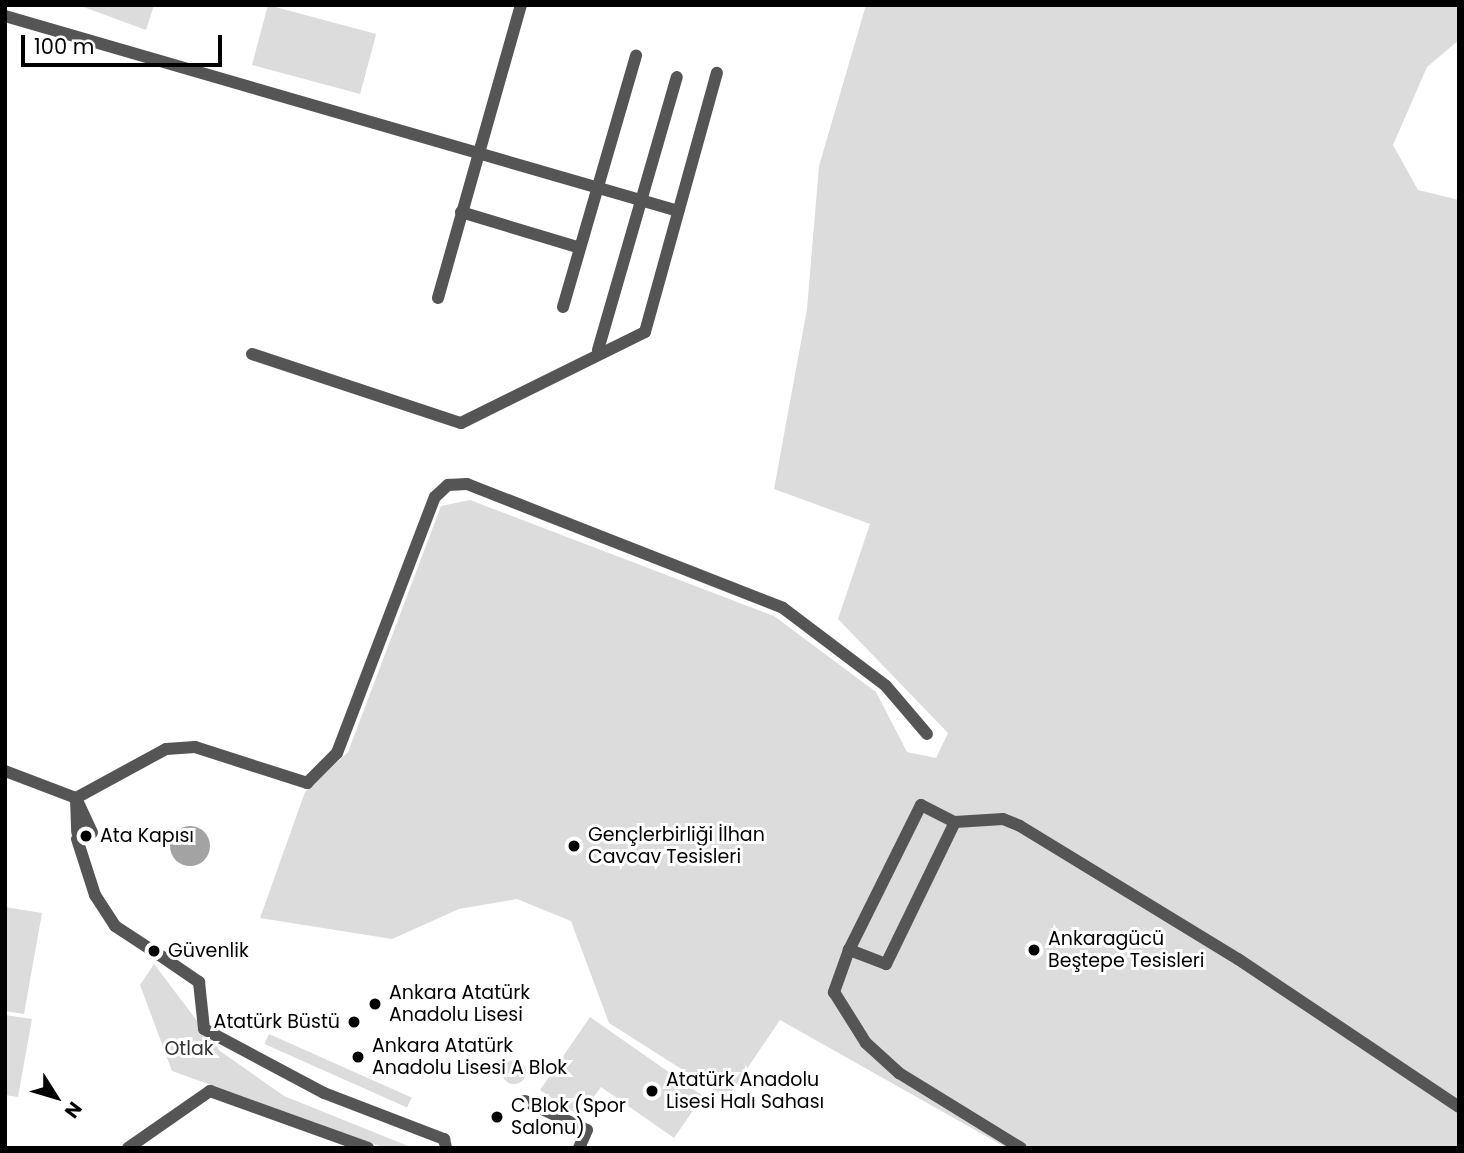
<!DOCTYPE html>
<html>
<head>
<meta charset="utf-8">
<style>
  body { margin:0 }
  #map { position:relative; width:1464px; height:1153px; overflow:hidden; background:#fff; font-family:Poppins,sans-serif }
  div>[style] { position:absolute }
  .green>* { inset:0; background:#dcdcdc; transform-origin:0 0 }
  .round { border-radius:50% }
  .water>* { inset:0; background:#a3a3a3 }
  .minor>* { height:12px; margin:-6px; padding:0 6px; transform-origin:6px; border-radius:6px; background:#555 }
  .dots>* { width:19px; height:19px; translate:-50% -50%; box-sizing:border-box; border:4px solid #fff; border-radius:50% }
  span { translate:-50% -50%; white-space:nowrap; text-align:center; line-height:1.15; -webkit-text-stroke:6px #fff; paint-order:stroke }
  .poi-label { font-size:19px; color:#000 }
  .left { translate:0 -50%; text-align:left }
  .right { translate:-100% -50%; text-align:right }
  .park-label { font-size:19px; color:#333 }
  .frame { position:absolute; inset:0; border:7px solid #000; pointer-events:none }
  .north { position:absolute; left:21px; top:1062px; width:70px; height:70px; -webkit-text-stroke:5px #fff; paint-order:stroke; rotate:127deg; font-size:19px; font-weight:700; line-height:28px; text-align:center; color:#000 }
  .north::after { content:''; display:block; margin:auto; width:24px; height:32px; background:#000; clip-path:polygon(50% 0,100% 100%,50% 72%,0 100%) }
  .scale { position:absolute; left:21px; top:35px; width:201px; height:32px; box-sizing:border-box; border:4px solid #000; border-top:0; padding-left:9px; font-size:21px; line-height:24px; white-space:nowrap; color:#000; -webkit-text-stroke:5px #fff; paint-order:stroke }
</style>
</head>
<body>
<div id="map">
  <div class="green">
    <div style="clip-path:polygon(78px 5px,154px 5px,146px 30px)"></div>
    <div style="left:268px;top:5px;width:112px;height:62px;rotate:15deg"></div>
    <div style="clip-path:polygon(866px 5px,1459px 5px,1459px 40px,1427px 67px,1393px 145px,1418px 190px,1459px 200px,1459px 1148px,1007px 1148px,780px 1020px,727px 1098px,609px 1023px,571px 921px,517px 899px,459px 909px,392px 939px,260px 918px,305px 792px,348px 752px,441px 506px,470px 500px,774px 616px,876px 692px,907px 752px,936px 758px,948px 733px,838px 619px,870px 524px,774px 489px,807px 309px,819px 166px)"></div>
    <div style="clip-path:polygon(5px 907px,42px 913px,24px 1014px,5px 1011px)"></div>
    <div style="clip-path:polygon(154px 964px,220px 1051px,284px 1096px,413px 1148px,385px 1148px,172px 1071px,140px 985px)"></div>
    <div style="clip-path:polygon(5px 1015px,32px 1019px,18px 1097px,5px 1095px)"></div>
    <div style="clip-path:polygon(590px 1017px,703px 1096px,674px 1138px,601px 1087px,580px 1116px,540px 1090px)"></div>
    <div style="left:269px;top:1034px;width:156px;height:11px;rotate:24deg"></div>
    <div class="round" style="left:502px;top:1060px;width:24px;height:24px"></div>
  </div>
  <div class="water">
    <div class="round" style="left:170px;top:826px;width:40px;height:40px"></div>
  </div>
  <div class="minor">
    <div style="left:5px;top:16px;width:701px;rotate:16.16deg"></div>
    <div style="left:461px;top:212px;width:124px;rotate:16.8deg"></div>
    <div style="left:438px;top:298px;width:305px;rotate:-74.2deg"></div>
    <div style="left:563px;top:307px;width:262px;rotate:-73.8deg"></div>
    <div style="left:598px;top:350px;width:284px;rotate:-73.9deg"></div>
    <div style="left:252px;top:354px;width:220px;rotate:18.3deg"></div>
    <div style="left:461px;top:423px;width:205px;rotate:-26.3deg"></div>
    <div style="left:645px;top:332px;width:269px;rotate:-74.5deg"></div>
    <div style="left:5px;top:771px;width:76px;rotate:20.8deg"></div>
    <div style="left:76px;top:798px;width:38px;rotate:65deg"></div>
    <div style="left:76px;top:798px;width:102px;rotate:-28.6deg"></div>
    <div style="left:166px;top:749px;width:29px;rotate:-4deg"></div>
    <div style="left:195px;top:747px;width:118px;rotate:17.8deg"></div>
    <div style="left:307px;top:783px;width:42px;rotate:-45deg"></div>
    <div style="left:337px;top:753px;width:274px;rotate:-69.1deg"></div>
    <div style="left:435px;top:497px;width:18px;rotate:-43deg"></div>
    <div style="left:448px;top:485px;width:19px;rotate:-3deg"></div>
    <div style="left:467px;top:484px;width:339px;rotate:21.4deg"></div>
    <div style="left:783px;top:608px;width:129px;rotate:37.1deg"></div>
    <div style="left:886px;top:686px;width:63px;rotate:49.5deg"></div>
    <div style="left:76px;top:798px;width:34px;rotate:88deg"></div>
    <div style="left:921px;top:805px;width:38px;rotate:27deg"></div>
    <div style="left:955px;top:822px;width:158px;rotate:115.9deg"></div>
    <div style="left:886px;top:964px;width:40px;rotate:-159deg"></div>
    <div style="left:849px;top:950px;width:162px;rotate:-63.6deg"></div>
    <div style="left:955px;top:822px;width:48px;rotate:-3.6deg"></div>
    <div style="left:1003px;top:819px;width:18px;rotate:22deg"></div>
    <div style="left:1020px;top:826px;width:255px;rotate:31.4deg"></div>
    <div style="left:1238px;top:959px;width:266px;rotate:33.8deg"></div>
    <div style="left:77px;top:839px;width:59px;rotate:72.2deg"></div>
    <div style="left:95px;top:895px;width:37px;rotate:57deg"></div>
    <div style="left:115px;top:926px;width:42px;rotate:33.3deg"></div>
    <div style="left:849px;top:950px;width:45px;rotate:109.7deg"></div>
    <div style="left:834px;top:992px;width:60px;rotate:57.9deg"></div>
    <div style="left:866px;top:1043px;width:45px;rotate:42.3deg"></div>
    <div style="left:899px;top:1073px;width:143px;rotate:31.6deg"></div>
    <div style="left:158px;top:954px;width:50px;rotate:34.3deg"></div>
    <div style="left:199px;top:982px;width:47px;rotate:83.9deg"></div>
    <div style="left:204px;top:1029px;width:136px;rotate:28.1deg"></div>
    <div style="left:324px;top:1093px;width:129px;rotate:21deg"></div>
    <div style="left:444px;top:1139px;width:9px;rotate:77deg"></div>
    <div style="left:525px;top:1101px;width:68px;rotate:25.1deg"></div>
    <div style="left:587px;top:1130px;width:20px;rotate:114deg"></div>
    <div style="left:128px;top:1148px;width:100px;rotate:-34.8deg"></div>
    <div style="left:210px;top:1091px;width:168px;rotate:19.8deg"></div>
  </div>
  <div class="dots">
    <div style="left:86px;top:836px;background:#000"></div>
    <div style="left:574px;top:846px;background:#000"></div>
    <div style="left:1034px;top:950px;background:#000"></div>
    <div style="left:154px;top:951px;background:#000"></div>
    <div style="left:375px;top:1004px;background:#000"></div>
    <div style="left:354px;top:1022px;background:#000"></div>
    <div style="left:358px;top:1057px;background:#000"></div>
    <div style="left:652px;top:1091px;background:#000"></div>
    <div style="left:497px;top:1117px;background:#000"></div>
  </div>
  <div class="poi-label">
    <span class="left" style="left:588px;top:846px">Gençlerbirliği İlhan<br>Cavcav Tesisleri</span>
    <span class="left" style="left:100px;top:836px">Ata Kapısı</span>
    <span class="left" style="left:1048px;top:950px">Ankaragücü<br>Beştepe Tesisleri</span>
    <span class="left" style="left:168px;top:951px">Güvenlik</span>
    <span class="left" style="left:389px;top:1004px">Ankara Atatürk<br>Anadolu Lisesi</span>
    <span class="right" style="left:340px;top:1022px">Atatürk Büstü</span>
    <span class="left" style="left:372px;top:1057px">Ankara Atatürk<br>Anadolu Lisesi A Blok</span>
    <span class="left" style="left:666px;top:1091px">Atatürk Anadolu<br>Lisesi Halı Sahası</span>
    <span class="left" style="left:511px;top:1117px">C Blok (Spor<br>Salonu)</span>
  </div>
  <div class="park-label">
    <span style="left:189px;top:1049px">Otlak</span>
  </div>
  <div class="frame"></div>
  <div class="north">N</div>
  <div class="scale">100 m</div>
</div>
</body>
</html>
